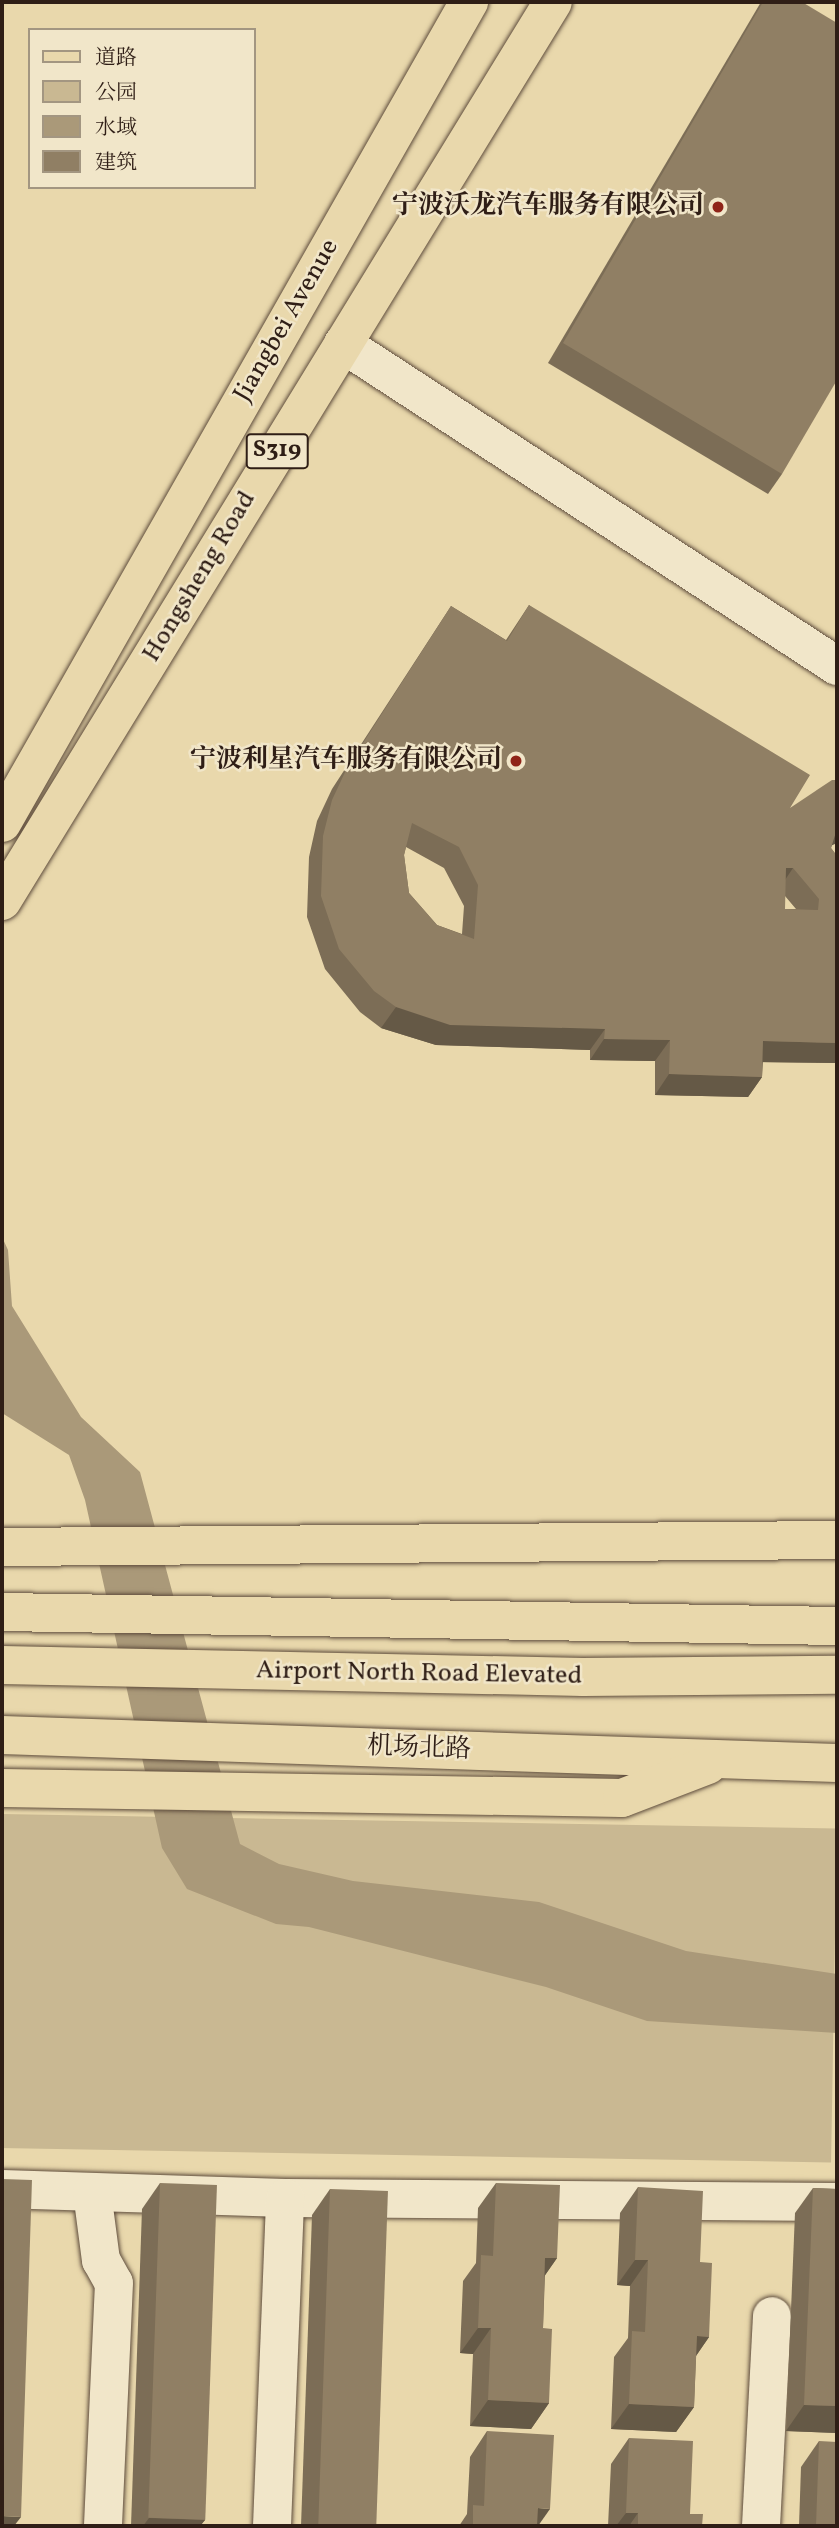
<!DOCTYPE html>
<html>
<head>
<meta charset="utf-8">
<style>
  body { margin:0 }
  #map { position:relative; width:839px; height:2528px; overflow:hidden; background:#e9d8ac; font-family:Vollkorn,"Noto Serif SC",serif }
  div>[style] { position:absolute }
  .green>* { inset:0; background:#c9b892; transform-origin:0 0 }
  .water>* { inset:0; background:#aa9979 }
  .roads { filter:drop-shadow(0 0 2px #5e4c3c) drop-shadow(0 0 2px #5e4c3c) }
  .minor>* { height:38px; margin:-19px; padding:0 19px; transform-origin:19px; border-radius:19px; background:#f1e6c9 }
  .major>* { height:38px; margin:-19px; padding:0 19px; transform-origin:19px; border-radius:19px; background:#e9d8ac }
  .highway>* { height:38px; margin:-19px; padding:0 19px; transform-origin:19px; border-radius:19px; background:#e9d8ac }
  .wall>* { inset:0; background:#7c6d56 }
  .shaded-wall>* { inset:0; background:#655946 }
  .building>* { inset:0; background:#907f64; transform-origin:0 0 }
  .dots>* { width:19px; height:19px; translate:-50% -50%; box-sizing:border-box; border:4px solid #f1e6c9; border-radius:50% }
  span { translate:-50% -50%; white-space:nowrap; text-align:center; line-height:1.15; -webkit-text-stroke:5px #f1e6c9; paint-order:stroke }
  .shield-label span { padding:2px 5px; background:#f1e6c9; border:2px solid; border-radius:5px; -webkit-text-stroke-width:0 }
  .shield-label { font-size:24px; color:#2f1e16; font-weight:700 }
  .poi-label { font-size:26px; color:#2f1e16; font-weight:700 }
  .right { translate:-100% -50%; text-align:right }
  .street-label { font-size:26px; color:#2f1e16 }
  .frame { position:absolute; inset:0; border:4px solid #2f1e16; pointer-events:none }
  .legend { position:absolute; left:28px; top:28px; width:228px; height:161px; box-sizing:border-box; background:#f1e6c9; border:2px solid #a39681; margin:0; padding:9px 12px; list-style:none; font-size:21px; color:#2f1e16 }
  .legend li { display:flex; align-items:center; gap:14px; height:35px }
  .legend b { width:35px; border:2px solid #a39681 }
</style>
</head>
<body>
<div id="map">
  <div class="green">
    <div style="left:2px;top:1814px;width:835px;height:334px;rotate:1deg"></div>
  </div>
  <div class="water">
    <div style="clip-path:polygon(2px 1237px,8px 1250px,12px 1306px,81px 1417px,140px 1472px,240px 1844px,279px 1864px,353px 1881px,539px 1902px,686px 1951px,837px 1974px,837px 2033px,647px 2021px,546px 1987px,309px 1927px,276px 1924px,187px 1889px,162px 1848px,85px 1500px,69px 1455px,2px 1413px)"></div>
  </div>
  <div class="roads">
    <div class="minor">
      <div style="left:343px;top:344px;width:590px;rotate:33.1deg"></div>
      <div style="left:2px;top:2189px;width:283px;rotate:1.8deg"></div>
      <div style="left:285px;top:2198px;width:552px;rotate:0.42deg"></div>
      <div style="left:92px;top:2192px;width:69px;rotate:82.5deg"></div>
      <div style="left:101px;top:2260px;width:26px;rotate:61deg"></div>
      <div style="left:114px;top:2283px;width:243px;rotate:92.6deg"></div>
      <div style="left:272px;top:2526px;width:328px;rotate:-87.7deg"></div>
      <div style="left:761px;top:2526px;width:210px;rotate:-87deg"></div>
    </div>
    <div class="major">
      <div style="left:2px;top:823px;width:945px;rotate:-60.37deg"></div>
      <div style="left:2px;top:901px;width:1054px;rotate:-58.5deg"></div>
      <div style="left:2px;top:1547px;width:835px;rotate:-0.48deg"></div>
      <div style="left:2px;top:1735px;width:835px;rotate:1.92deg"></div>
      <div style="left:2px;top:1788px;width:620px;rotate:0.92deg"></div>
      <div style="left:622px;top:1798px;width:92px;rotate:-21deg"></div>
    </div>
    <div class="highway">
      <div style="left:2px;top:1612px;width:835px;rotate:0.96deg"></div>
      <div style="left:2px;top:1665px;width:581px;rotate:1.18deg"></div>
      <div style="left:583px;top:1677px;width:254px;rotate:-0.5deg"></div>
    </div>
  </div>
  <div class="wall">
    <div style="clip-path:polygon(761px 2px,802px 2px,782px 474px,768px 494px,548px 363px)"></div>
    <div style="clip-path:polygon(evenodd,529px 605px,790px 808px,836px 842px,832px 845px,831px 848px,837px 856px,837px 1063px,763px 1062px,762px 1077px,748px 1097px,655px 1095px,655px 1061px,590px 1060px,590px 1050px,436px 1045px,381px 1028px,360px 1012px,325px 969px,307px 917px,309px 857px,317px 821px,332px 789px,451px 606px,506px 640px,529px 605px,406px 847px,444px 868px,464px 906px,462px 934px,437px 925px,409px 893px,404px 855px,406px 847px,529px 605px,785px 896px,796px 909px,785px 909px,785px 896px)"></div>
    <div style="clip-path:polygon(160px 2183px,205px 2520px,200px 2526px,131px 2526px,142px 2209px)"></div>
    <div style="clip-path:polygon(496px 2183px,557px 2258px,545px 2275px,543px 2328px,549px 2403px,531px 2429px,470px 2426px,473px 2354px,460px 2353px,463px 2281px,476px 2263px,478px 2208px)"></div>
    <div style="clip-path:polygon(638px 2187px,700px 2262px,709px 2337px,696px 2356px,694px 2407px,676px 2432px,611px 2429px,614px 2357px,628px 2338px,630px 2286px,617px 2285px,620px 2213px)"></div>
    <div style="clip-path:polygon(813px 2188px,837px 2189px,837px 2433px,786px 2431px,795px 2213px)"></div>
    <div style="clip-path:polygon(330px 2189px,376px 2526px,301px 2526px,312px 2215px)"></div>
    <div style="clip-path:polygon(487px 2431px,538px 2526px,459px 2526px,467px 2514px,470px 2457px)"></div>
    <div style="clip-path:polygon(629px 2438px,690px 2514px,702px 2526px,608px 2526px,611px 2464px)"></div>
    <div style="clip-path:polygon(819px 2441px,837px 2526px,799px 2526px,801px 2467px)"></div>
  </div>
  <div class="shaded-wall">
    <div style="clip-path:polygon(837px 829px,837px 843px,822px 850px)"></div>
    <div style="clip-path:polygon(786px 868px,793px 868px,779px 889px)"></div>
    <div style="clip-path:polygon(396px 1007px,605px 1029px,590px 1050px,436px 1045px,381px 1028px)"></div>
    <div style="clip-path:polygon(604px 1039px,670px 1040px,655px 1061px,590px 1060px)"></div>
    <div style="clip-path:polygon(763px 1041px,837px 1043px,837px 1063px,749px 1062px)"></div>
    <div style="clip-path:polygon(669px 1074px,762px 1077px,748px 1097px,655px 1095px)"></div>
    <div style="clip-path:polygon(545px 2258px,557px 2258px,539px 2284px)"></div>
    <div style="clip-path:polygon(635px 2260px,648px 2260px,630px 2286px,617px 2285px)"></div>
    <div style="clip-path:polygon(478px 2328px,491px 2328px,473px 2354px,460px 2353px)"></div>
    <div style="clip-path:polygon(697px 2336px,709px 2337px,691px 2363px)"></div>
    <div style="clip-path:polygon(488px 2400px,549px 2403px,531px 2429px,470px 2426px)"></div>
    <div style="clip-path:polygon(629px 2404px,694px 2407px,676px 2432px,611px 2429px)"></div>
    <div style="clip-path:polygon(804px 2405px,837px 2406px,837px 2433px,786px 2431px)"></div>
    <div style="clip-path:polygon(538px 2508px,550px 2509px,538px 2526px,525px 2526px)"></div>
    <div style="clip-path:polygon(626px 2513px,638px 2513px,629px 2526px,616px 2526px)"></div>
    <div style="clip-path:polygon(2px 2516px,21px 2517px,14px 2526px,2px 2526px)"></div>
    <div style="clip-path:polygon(149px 2518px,205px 2520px,200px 2526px,143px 2526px)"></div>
  </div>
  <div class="building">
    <div style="clip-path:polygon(763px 2px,802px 2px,837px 23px,837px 380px,782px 474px,563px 343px)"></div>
    <div style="clip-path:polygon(evenodd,529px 605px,810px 775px,790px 808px,832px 780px,837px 780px,837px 829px,831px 848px,837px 856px,837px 1043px,763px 1041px,762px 1077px,669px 1074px,670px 1040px,604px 1039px,605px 1029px,450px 1025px,396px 1007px,374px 991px,339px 949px,321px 896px,323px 836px,332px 800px,347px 768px,451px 606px,507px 641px,529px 605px,412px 823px,459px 847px,478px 885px,474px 939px,437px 925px,409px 893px,404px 855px,412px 823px,529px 605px,786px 868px,793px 868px,819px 899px,818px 910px,785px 909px,786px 868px)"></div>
    <div style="clip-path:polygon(2px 2179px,32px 2180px,21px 2517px,2px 2516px)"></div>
    <div style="left:160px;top:2183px;width:57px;height:335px;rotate:2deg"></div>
    <div style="clip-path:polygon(496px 2183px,560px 2185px,557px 2258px,545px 2258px,543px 2328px,552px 2329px,549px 2403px,488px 2400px,491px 2328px,478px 2328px,481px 2255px,493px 2256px)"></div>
    <div style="clip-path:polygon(638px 2187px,703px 2191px,700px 2262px,712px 2263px,709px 2337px,697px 2336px,694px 2407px,629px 2404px,632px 2331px,645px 2332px,648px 2260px,635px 2260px)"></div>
    <div style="clip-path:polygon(813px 2188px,837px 2189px,837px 2406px,804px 2405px)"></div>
    <div style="left:330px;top:2189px;width:58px;height:336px;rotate:2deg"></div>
    <div style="clip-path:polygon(487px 2431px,554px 2435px,550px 2509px,538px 2508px,537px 2526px,473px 2526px,473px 2505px,484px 2506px)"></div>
    <div style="clip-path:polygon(629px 2438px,693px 2441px,690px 2514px,703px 2514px,702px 2526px,638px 2526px,638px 2513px,626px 2513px)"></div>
    <div style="clip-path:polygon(819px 2441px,837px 2442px,837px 2526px,816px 2526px)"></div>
  </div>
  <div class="dots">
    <div style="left:718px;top:207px;background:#8f2418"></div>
    <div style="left:516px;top:761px;background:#8f2418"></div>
  </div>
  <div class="shield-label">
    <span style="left:277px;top:451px">S319</span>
  </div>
  <div class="poi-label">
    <span class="right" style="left:704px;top:207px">宁波沃龙汽车服务有限公司</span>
    <span class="right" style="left:502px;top:761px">宁波利星汽车服务有限公司</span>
  </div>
  <div class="street-label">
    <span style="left:287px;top:321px;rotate:-60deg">Jiangbei Avenue</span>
    <span style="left:200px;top:577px;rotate:-59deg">Hongsheng Road</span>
    <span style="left:419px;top:1674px;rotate:1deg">Airport North Road Elevated</span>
    <span style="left:419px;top:1749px;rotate:2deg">机场北路</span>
  </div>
  <div class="frame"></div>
  <ul class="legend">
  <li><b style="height:9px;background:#e9d8ac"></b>道路</li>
  <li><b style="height:19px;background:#c9b892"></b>公园</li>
  <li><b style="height:19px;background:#aa9979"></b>水域</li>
  <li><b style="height:19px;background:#907f64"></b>建筑</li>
  </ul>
</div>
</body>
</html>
